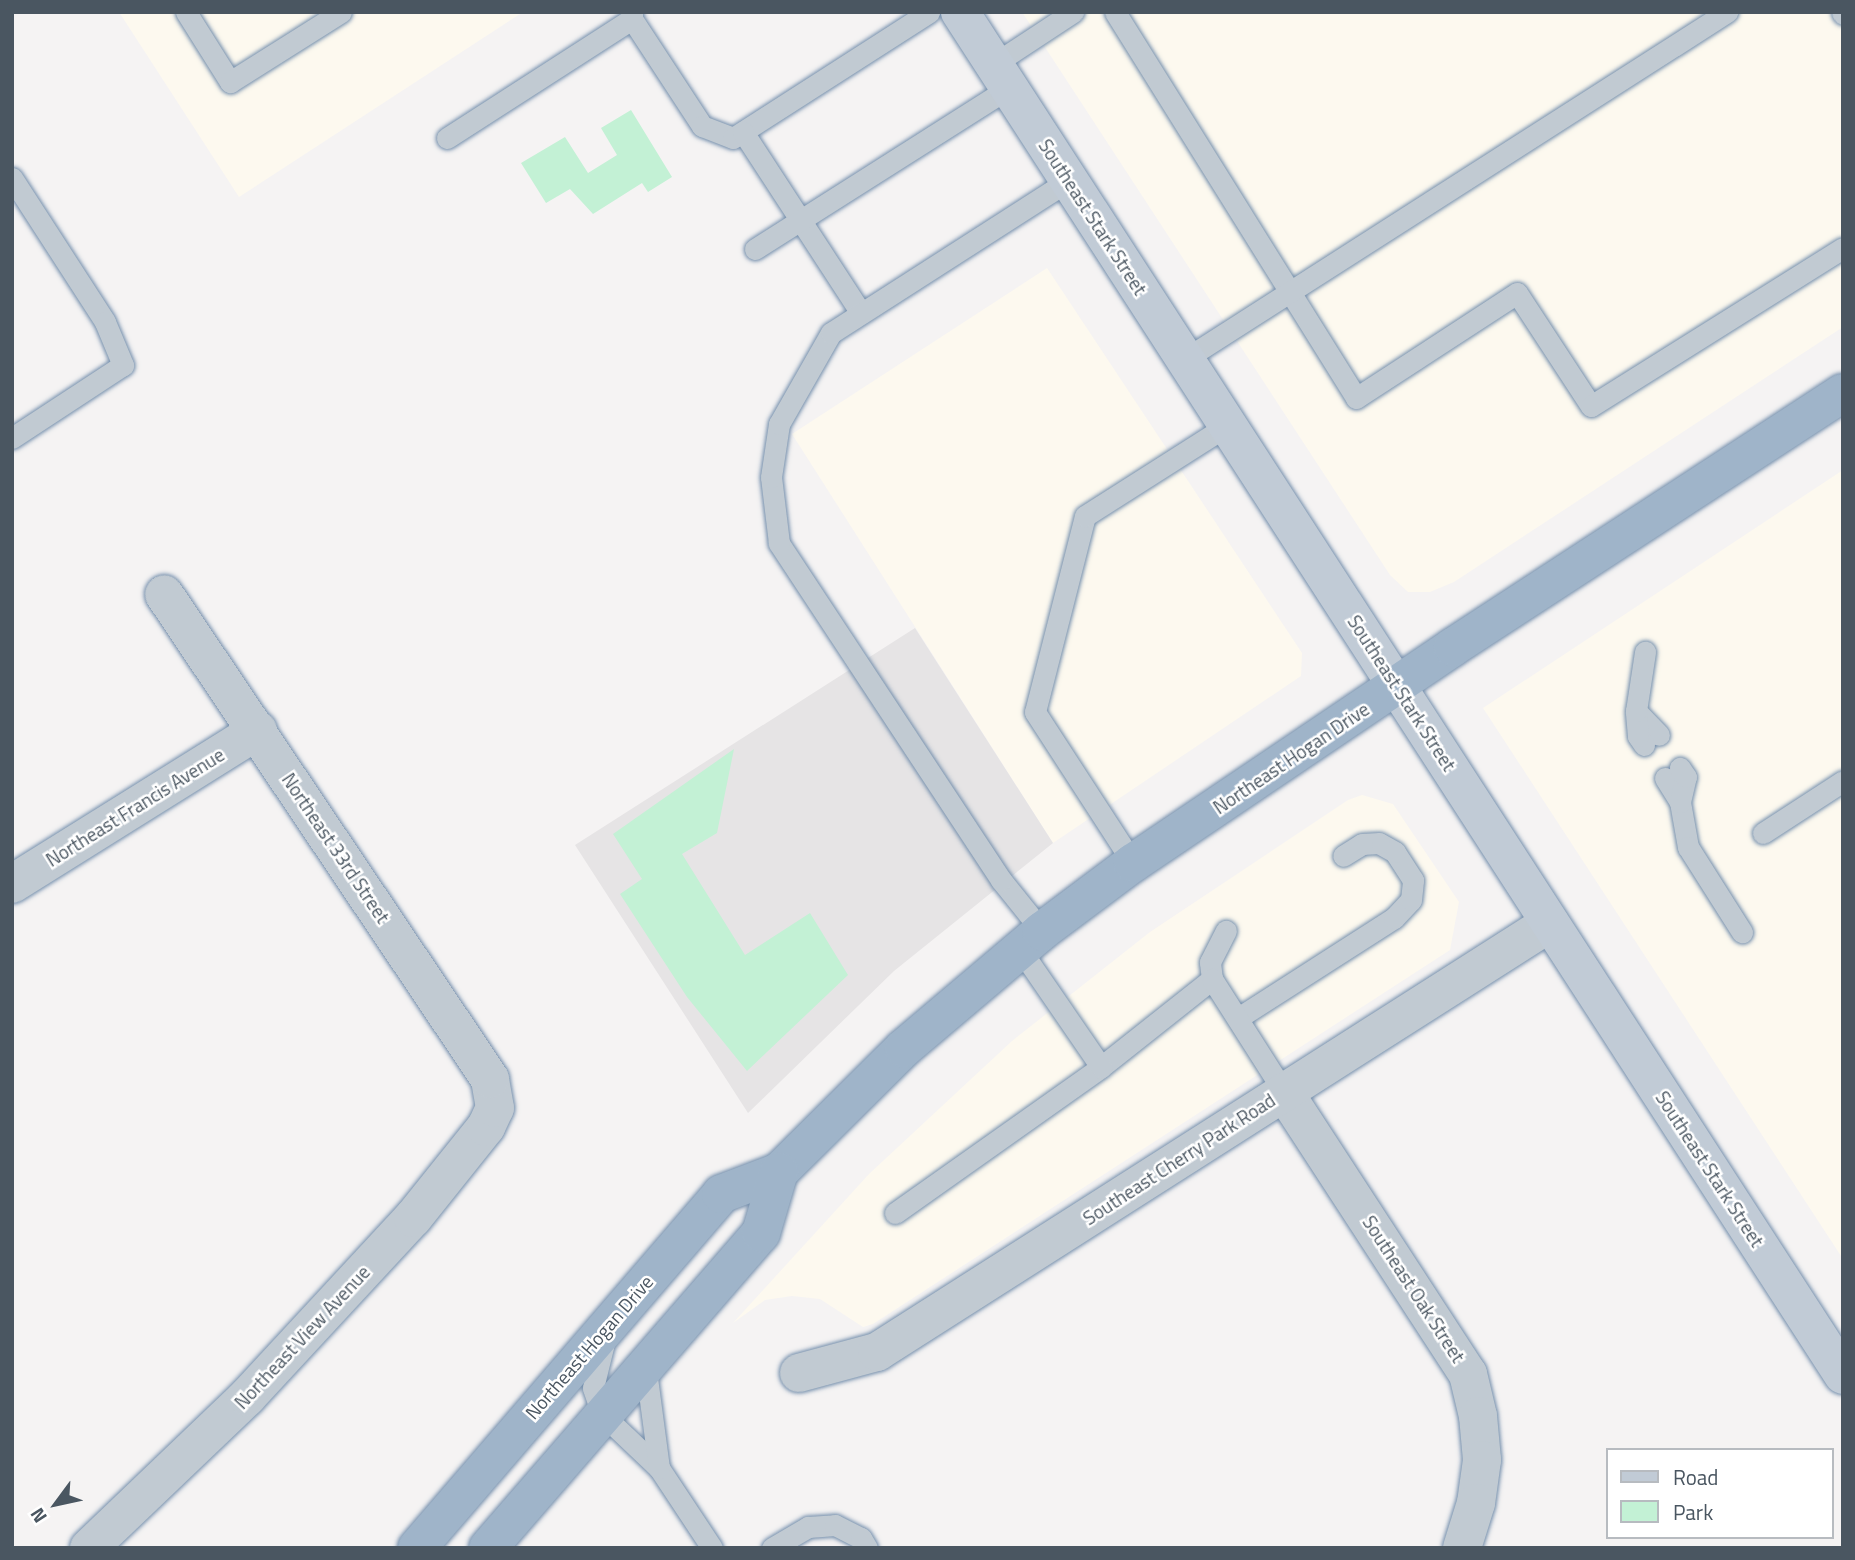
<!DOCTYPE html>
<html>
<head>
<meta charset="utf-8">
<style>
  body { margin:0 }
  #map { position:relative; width:1855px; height:1560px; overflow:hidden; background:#f5f3f3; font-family:"Titillium Web",sans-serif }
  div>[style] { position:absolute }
  .commercial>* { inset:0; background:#fdf9ef }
  .education>* { inset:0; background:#e6e4e5 }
  .green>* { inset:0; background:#c3f1d5 }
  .roads { filter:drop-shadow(0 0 2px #7690ad) drop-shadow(0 0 2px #7690ad) }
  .service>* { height:21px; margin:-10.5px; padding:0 10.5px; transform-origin:10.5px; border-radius:10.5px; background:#c1cad2 }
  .minor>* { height:38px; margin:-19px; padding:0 19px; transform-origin:19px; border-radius:19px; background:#c1cad2 }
  .secondary>* { height:38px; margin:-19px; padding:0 19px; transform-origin:19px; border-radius:19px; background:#c1cbd6 }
  .trunk>* { height:38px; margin:-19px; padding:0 19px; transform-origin:19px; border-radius:19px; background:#9fb4c9 }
  span { translate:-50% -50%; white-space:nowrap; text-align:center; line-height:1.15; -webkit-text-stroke:5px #fff; paint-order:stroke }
  .street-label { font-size:19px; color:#4a5661 }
  .frame { position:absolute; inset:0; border:14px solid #4a5661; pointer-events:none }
  .legend { position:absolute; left:1606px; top:1448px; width:228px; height:91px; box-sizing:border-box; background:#fff; border:2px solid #b7bbc0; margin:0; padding:9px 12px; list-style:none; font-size:21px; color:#4a5661 }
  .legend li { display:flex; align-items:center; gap:14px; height:35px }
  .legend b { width:35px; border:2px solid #b7bbc0 }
  .north { position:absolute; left:21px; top:1469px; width:70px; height:70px; -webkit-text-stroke:5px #fff; paint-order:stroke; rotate:237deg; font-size:19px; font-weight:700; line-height:28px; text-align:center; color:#4a5661 }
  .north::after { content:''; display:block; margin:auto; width:24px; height:32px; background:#4a5661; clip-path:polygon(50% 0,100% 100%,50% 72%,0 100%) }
</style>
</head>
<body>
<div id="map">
  <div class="commercial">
    <div style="clip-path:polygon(119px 12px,523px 12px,239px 197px)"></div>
    <div style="clip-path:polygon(1022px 12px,1843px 12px,1843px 327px,1454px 582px,1430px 592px,1408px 592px,1390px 575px)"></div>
    <div style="clip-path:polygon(1047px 268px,1302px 653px,1301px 676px,1053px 843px,792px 434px)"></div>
    <div style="clip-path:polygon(1843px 470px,1843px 1259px,1483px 708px)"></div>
    <div style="clip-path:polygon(1362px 795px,1393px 804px,1459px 902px,1450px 950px,873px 1324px,863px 1327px,820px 1299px,792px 1296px,765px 1300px,733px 1323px,869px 1174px,1012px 1041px,1150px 932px,1348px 800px)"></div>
  </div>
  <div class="education">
    <div style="clip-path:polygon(915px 628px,1053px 843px,894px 971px,748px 1113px,575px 845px)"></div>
  </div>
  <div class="green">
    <div style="clip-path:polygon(631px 110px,672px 177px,648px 192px,642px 183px,593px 214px,570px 189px,546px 203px,521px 163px,565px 137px,588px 173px,617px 155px,601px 128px)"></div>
    <div style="clip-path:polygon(734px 749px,717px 833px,682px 854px,745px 955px,810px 913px,848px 975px,747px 1071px,687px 997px,620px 894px,642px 879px,613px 834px)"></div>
  </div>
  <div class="roads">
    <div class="service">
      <div style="left:186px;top:12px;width:83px;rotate:57.8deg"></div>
      <div style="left:230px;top:82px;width:131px;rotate:-32.2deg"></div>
      <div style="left:632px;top:12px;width:7px;rotate:90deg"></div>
      <div style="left:632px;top:19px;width:128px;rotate:56.8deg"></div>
      <div style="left:702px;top:126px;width:33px;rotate:21deg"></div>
      <div style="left:733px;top:138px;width:233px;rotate:-32.7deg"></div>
      <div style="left:1115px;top:12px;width:455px;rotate:58deg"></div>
      <div style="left:1356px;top:398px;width:192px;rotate:-33.1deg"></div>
      <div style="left:1517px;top:293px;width:135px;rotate:56.8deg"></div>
      <div style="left:1591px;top:406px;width:297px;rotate:-32.1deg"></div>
      <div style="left:1842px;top:12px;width:2px;rotate:63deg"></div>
      <div style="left:994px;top:64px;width:95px;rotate:-33.4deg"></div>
      <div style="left:743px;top:132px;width:216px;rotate:56.9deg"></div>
      <div style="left:447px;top:138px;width:220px;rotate:-32.8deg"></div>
      <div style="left:12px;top:178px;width:171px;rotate:57.1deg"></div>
      <div style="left:105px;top:322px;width:47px;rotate:67.3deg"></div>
      <div style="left:123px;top:365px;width:133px;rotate:146.7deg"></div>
      <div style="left:755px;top:249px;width:301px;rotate:-32.4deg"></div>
      <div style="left:1185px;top:359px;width:644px;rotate:-32.63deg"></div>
      <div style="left:1636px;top:711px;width:33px;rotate:46deg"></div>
      <div style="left:1644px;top:745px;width:11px;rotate:-124deg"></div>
      <div style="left:1638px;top:736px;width:25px;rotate:-95deg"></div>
      <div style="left:1636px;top:711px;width:60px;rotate:-81.3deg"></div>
      <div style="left:1665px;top:778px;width:28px;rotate:58deg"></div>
      <div style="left:1680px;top:802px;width:46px;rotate:79.9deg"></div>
      <div style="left:1688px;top:847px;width:101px;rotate:57.6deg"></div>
      <div style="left:1680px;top:802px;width:26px;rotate:-77deg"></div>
      <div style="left:1686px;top:777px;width:11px;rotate:-124deg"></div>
      <div style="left:1763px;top:833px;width:95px;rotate:-33deg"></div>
      <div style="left:1133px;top:863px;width:180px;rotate:-123deg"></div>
      <div style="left:1035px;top:712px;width:202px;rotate:-75.7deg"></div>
      <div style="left:1085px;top:516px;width:169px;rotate:-32.5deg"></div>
      <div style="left:1042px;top:931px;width:65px;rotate:-128.8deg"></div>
      <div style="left:1001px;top:880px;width:404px;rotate:-123.4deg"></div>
      <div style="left:779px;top:543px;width:66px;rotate:-96.9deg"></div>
      <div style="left:771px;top:477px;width:54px;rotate:-81.4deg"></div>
      <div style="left:779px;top:424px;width:105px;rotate:-60.3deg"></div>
      <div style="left:831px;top:333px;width:283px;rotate:-32.7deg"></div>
      <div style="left:1212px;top:979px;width:17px;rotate:-97deg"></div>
      <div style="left:1210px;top:962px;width:35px;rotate:-63deg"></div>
      <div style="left:1238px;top:1018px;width:185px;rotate:-32.7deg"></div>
      <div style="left:1394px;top:918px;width:25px;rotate:-47deg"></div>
      <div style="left:1411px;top:900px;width:20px;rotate:-84deg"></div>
      <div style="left:1413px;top:880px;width:33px;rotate:-123deg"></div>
      <div style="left:1395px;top:852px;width:18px;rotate:-151deg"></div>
      <div style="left:1379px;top:843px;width:17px;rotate:177deg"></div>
      <div style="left:1362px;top:844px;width:22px;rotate:148deg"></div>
      <div style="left:1101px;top:1067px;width:142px;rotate:-38.4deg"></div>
      <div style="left:1212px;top:979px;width:134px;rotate:57.5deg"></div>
      <div style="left:895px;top:1213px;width:252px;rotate:-35.3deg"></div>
      <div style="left:1101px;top:1067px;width:143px;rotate:-124.5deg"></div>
      <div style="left:605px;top:1339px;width:50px;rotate:103.8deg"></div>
      <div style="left:593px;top:1388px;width:28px;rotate:71deg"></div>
      <div style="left:602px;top:1414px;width:79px;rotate:43.5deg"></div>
      <div style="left:659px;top:1468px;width:96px;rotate:56.5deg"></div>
      <div style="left:645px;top:1363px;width:106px;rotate:82.4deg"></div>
      <div style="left:772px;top:1548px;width:42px;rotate:-30.3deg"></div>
      <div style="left:808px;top:1527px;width:27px;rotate:-4deg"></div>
      <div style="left:835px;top:1525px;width:29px;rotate:27deg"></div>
      <div style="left:861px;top:1538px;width:12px;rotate:59deg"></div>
    </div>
    <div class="minor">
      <div style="left:12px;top:884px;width:290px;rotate:-32deg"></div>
      <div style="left:1284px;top:1092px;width:337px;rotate:56.9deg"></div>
      <div style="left:1468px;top:1374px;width:43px;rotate:76.6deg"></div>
      <div style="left:1478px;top:1416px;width:44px;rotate:84.8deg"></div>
      <div style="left:1482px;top:1460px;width:43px;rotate:97.9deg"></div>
      <div style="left:1476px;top:1503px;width:47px;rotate:107.3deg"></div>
      <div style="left:799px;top:1373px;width:81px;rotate:-15.1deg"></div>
      <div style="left:877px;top:1352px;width:798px;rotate:-32.52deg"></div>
      <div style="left:89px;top:1548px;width:219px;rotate:-43.7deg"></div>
      <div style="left:247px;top:1397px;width:244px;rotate:-47.2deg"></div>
      <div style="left:413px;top:1218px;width:117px;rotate:-51.3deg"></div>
      <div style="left:486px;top:1127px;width:21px;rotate:-65deg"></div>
      <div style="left:495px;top:1108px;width:29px;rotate:-100deg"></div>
      <div style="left:490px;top:1079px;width:584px;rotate:-123.91deg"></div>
    </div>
    <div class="secondary">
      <div style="left:960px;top:12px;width:1624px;rotate:57.06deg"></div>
    </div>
    <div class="trunk">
      <div style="left:417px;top:1548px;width:467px;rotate:-49.3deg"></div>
      <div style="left:721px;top:1194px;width:62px;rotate:-20.8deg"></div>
      <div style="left:779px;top:1172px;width:176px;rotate:-44.8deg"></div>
      <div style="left:904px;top:1048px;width:181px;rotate:-40.3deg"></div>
      <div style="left:1042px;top:931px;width:114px;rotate:-36.8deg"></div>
      <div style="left:1133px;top:863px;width:386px;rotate:-34deg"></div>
      <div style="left:1453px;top:647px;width:465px;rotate:-33.1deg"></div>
      <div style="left:488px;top:1548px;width:417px;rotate:-49.1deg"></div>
      <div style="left:761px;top:1233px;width:64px;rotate:-73.6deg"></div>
    </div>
  </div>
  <div class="street-label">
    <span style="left:1093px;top:217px;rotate:57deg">Southeast Stark Street</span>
    <span style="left:1402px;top:693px;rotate:57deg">Southeast Stark Street</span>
    <span style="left:1291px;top:758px;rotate:-34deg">Northeast Hogan Drive</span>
    <span style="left:135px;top:807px;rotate:-32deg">Northeast Francis Avenue</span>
    <span style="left:336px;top:848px;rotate:56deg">Northeast 33rd Street</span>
    <span style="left:1179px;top:1159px;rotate:-33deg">Southeast Cherry Park Road</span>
    <span style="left:1710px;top:1169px;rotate:57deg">Southeast Stark Street</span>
    <span style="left:1414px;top:1289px;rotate:57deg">Southeast Oak Street</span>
    <span style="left:302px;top:1337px;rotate:-47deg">Northeast View Avenue</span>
    <span style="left:589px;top:1347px;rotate:-49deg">Northeast Hogan Drive</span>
  </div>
  <div class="frame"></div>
  <ul class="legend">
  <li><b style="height:9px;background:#c1cbd6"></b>Road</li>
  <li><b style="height:19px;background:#c3f1d5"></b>Park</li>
  </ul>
  <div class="north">N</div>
</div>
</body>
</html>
